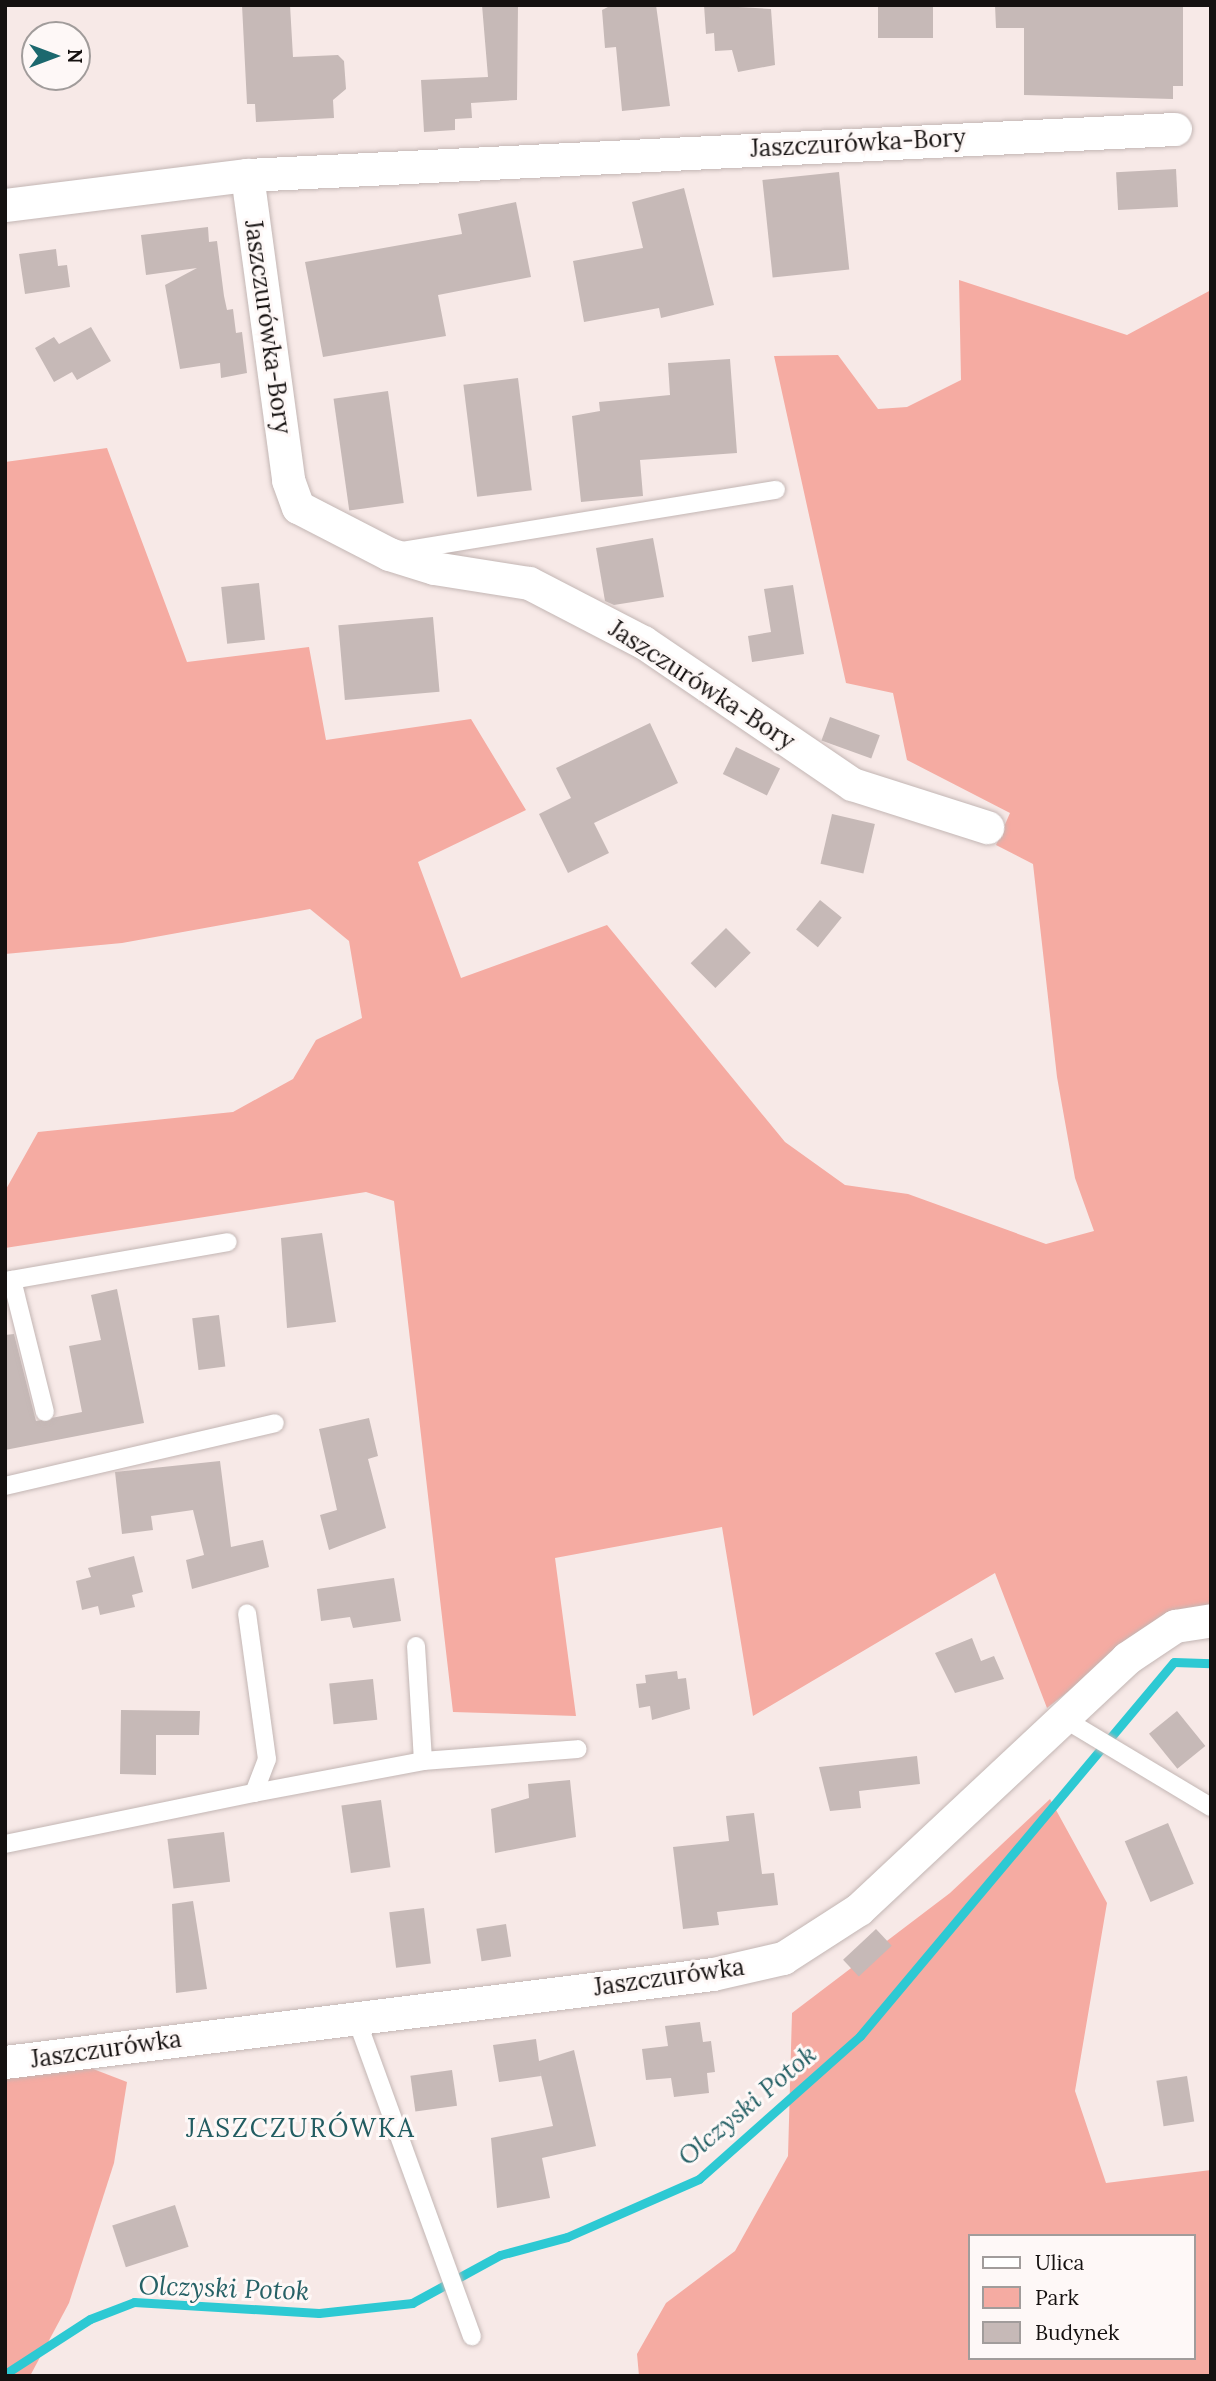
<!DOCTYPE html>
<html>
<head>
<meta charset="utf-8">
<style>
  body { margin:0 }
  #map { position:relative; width:1216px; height:2381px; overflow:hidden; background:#f7e9e7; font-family:Lora,serif }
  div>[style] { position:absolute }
  .green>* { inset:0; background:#f5aba2 }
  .stream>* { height:9px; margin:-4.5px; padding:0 4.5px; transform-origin:4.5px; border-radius:4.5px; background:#2dc9d3 }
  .building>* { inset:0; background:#c6b9b7; transform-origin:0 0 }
  .roads { filter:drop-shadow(0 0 2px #c3b6b4) drop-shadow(0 0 2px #c3b6b4) }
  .service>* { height:18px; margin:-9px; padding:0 9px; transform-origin:9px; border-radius:9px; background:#fff }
  .minor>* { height:33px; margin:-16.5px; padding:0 16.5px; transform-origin:16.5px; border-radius:16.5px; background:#fff }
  span { translate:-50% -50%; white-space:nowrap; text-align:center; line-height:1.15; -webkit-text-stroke:6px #fef8f7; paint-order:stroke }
  .street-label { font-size:24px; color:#151110 }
  .water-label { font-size:26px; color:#266166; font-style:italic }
  .neighbourhood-label { font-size:26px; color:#225c61; letter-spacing:2px }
  .frame { position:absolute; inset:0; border:7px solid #151110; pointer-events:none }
  .legend { position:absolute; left:968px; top:2234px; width:228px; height:126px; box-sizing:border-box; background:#fef8f7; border:2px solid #a19c9b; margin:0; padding:9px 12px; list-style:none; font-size:21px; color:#151110 }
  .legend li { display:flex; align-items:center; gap:14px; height:35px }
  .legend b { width:35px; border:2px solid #a19c9b }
  .north { position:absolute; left:21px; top:21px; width:70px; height:70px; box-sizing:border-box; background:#fef8f7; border:2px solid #a19c9b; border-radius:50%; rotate:90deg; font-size:19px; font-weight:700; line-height:28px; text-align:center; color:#151110 }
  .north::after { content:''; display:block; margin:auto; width:24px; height:32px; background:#1c686e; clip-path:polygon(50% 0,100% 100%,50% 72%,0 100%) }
</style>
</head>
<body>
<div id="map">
  <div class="green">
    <div style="clip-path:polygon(959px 280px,1127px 335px,1211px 290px,1211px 1608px,1157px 1622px,1047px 1708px,995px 1573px,753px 1716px,722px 1527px,555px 1558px,576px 1716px,453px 1712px,394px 1201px,366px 1192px,5px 1248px,5px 1191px,38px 1132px,233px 1112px,293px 1079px,316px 1040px,362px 1018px,349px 941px,310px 909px,122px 943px,5px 954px,5px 462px,107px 448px,187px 662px,309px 647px,326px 740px,471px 719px,526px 810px,418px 862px,461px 978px,607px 925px,785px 1142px,845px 1185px,908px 1194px,1046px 1244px,1094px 1231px,1075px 1178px,1057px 1077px,1033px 864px,996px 845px,1010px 813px,907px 760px,893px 693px,846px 683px,774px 356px,838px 355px,878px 409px,907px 407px,961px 380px)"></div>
    <div style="clip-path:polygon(evenodd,1050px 1799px,1107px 1903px,1075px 2091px,1106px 2183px,1211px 2170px,1211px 2376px,639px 2376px,637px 2354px,666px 2303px,735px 2251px,788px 2156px,792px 2013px,950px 1893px,1050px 1799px,969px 2236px,1193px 2236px,1193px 2358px,969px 2358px,969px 2236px)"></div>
    <div style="clip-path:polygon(88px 2067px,127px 2082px,114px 2163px,69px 2303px,30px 2376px,5px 2376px,5px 2077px)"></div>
  </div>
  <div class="stream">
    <div style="left:5px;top:2374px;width:101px;rotate:-32.9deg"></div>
    <div style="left:90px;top:2319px;width:47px;rotate:-21.1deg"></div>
    <div style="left:134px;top:2302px;width:185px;rotate:3.4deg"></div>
    <div style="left:319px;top:2313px;width:94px;rotate:-6.1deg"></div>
    <div style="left:412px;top:2303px;width:100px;rotate:-28.6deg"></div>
    <div style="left:500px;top:2255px;width:69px;rotate:-15deg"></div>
    <div style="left:567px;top:2237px;width:144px;rotate:-23.7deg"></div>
    <div style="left:699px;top:2179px;width:215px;rotate:-41.6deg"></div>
    <div style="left:860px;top:2036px;width:488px;rotate:-50deg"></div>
    <div style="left:1174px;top:1662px;width:37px;rotate:2deg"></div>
  </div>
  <div class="building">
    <div style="clip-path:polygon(242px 5px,290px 5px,293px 57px,338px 55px,344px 61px,346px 89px,333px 100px,334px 118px,256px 122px,255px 104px,247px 104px)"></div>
    <div style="clip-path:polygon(482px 5px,518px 5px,517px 100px,471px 103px,472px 118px,455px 119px,455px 130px,424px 132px,421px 80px,488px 77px)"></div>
    <div style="clip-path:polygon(612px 5px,656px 5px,670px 106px,622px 111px,616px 47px,605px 48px,602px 10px)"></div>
    <div style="clip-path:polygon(704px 5px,771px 9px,775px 65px,738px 72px,732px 50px,715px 51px,714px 33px,706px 34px)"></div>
    <div style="left:878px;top:5px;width:55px;height:33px"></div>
    <div style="clip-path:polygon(995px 5px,1183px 5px,1183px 86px,1173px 86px,1173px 99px,1024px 95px,1024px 28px,996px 28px)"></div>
    <div style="left:1176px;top:169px;width:38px;height:60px;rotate:87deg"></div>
    <div style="left:839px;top:172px;width:98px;height:77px;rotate:84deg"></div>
    <div style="clip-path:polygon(684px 188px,714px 305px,661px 318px,659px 308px,584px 322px,573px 261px,643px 248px,632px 202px)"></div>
    <div style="clip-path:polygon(516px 202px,531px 277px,438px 295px,446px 336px,323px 357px,305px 262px,462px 234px,458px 214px)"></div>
    <div style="clip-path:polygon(208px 227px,209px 242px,217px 241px,224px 296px,227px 310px,233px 309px,236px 333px,242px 332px,247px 373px,221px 378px,220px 363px,180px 369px,165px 285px,197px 268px,146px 275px,141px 235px)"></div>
    <div style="clip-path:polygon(56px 249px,58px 266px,67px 265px,70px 287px,25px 294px,19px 254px)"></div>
    <div style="clip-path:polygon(91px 327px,111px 361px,77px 380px,72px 372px,54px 382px,35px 348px,54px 337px,59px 344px)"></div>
    <div style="clip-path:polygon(730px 359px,737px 453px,640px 460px,643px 496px,581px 502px,572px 416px,600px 411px,599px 402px,670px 395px,668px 363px)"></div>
    <div style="left:518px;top:378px;width:113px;height:55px;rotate:83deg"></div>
    <div style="left:388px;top:391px;width:113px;height:55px;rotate:82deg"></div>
    <div style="clip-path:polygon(653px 538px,664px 597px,614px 605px,605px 601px,596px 548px)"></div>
    <div style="left:259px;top:583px;width:57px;height:38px;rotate:84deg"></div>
    <div style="clip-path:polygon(793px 585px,804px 654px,752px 662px,748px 636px,771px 632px,764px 589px)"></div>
    <div style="left:433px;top:617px;width:75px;height:95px;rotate:85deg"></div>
    <div style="left:830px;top:717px;width:53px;height:25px;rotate:20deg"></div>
    <div style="clip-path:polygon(650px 723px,678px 783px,594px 823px,609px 853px,568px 873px,539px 814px,571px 798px,556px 768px)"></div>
    <div style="left:736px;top:747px;width:49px;height:30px;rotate:26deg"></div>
    <div style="left:832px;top:814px;width:44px;height:51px;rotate:13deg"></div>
    <div style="left:820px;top:900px;width:28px;height:38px;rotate:39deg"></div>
    <div style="left:726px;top:928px;width:35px;height:50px;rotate:45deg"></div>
    <div style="clip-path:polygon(322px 1233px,336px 1322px,287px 1328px,281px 1238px)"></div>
    <div style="clip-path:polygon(117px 1289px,144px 1423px,5px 1450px,5px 1335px,14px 1334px,36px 1421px,82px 1412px,69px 1346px,101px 1340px,91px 1295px)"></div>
    <div style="left:219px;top:1315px;width:52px;height:27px;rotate:83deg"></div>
    <div style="clip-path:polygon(369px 1418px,378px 1456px,368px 1459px,386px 1528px,329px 1550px,320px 1515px,337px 1510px,319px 1429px)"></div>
    <div style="clip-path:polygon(220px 1461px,231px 1547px,263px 1540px,269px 1567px,192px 1589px,186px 1560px,204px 1555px,193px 1510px,151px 1516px,153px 1530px,122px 1534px,115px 1472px)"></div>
    <div style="clip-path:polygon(134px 1556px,143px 1592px,132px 1595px,135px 1607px,100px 1615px,98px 1606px,82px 1610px,76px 1581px,91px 1577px,88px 1568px)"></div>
    <div style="clip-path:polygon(394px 1578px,401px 1621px,353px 1628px,350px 1617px,321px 1621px,317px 1589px)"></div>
    <div style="clip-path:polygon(972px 1638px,981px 1661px,994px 1656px,1004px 1679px,955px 1693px,935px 1653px)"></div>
    <div style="clip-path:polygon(677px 1671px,678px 1679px,686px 1678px,690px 1709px,652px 1720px,650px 1706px,639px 1708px,636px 1684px,646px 1683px,645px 1675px)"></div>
    <div style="left:373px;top:1679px;width:41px;height:44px;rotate:84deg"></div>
    <div style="clip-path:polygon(121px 1710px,200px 1711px,199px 1735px,156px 1735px,156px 1775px,120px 1774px)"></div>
    <div style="left:1177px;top:1711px;width:45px;height:36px;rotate:51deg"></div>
    <div style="clip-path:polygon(917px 1756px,920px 1784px,859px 1791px,861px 1808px,830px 1811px,819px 1767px)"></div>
    <div style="clip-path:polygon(570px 1780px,576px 1837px,495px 1853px,491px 1809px,529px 1798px,528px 1784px)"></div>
    <div style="left:381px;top:1800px;width:68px;height:40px;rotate:82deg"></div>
    <div style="clip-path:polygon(754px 1813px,762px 1874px,774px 1873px,778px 1905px,717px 1912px,719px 1925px,683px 1929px,673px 1847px,729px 1841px,726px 1816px)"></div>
    <div style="left:1168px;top:1823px;width:66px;height:47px;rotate:67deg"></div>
    <div style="left:224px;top:1832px;width:50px;height:57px;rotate:83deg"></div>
    <div style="clip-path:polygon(193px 1901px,207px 1989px,176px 1993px,172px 1904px)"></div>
    <div style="left:424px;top:1908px;width:56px;height:35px;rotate:83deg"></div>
    <div style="left:506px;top:1924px;width:33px;height:30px;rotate:81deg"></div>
    <div style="left:876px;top:1929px;width:23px;height:45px;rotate:47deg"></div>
    <div style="clip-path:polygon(700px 2022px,703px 2042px,711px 2041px,715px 2072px,707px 2073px,709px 2093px,674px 2097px,671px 2078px,646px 2080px,642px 2049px,668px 2046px,665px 2026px)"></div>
    <div style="clip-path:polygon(536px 2039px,539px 2061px,574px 2050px,596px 2146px,542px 2158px,550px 2198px,497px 2208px,491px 2138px,553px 2126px,540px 2071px,541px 2076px,499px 2082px,493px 2045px)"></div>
    <div style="left:452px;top:2070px;width:36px;height:42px;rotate:82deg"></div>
    <div style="left:1187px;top:2076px;width:46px;height:31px;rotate:81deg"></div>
    <div style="left:175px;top:2205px;width:44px;height:66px;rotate:72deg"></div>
  </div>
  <div class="roads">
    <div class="service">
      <div style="left:396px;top:552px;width:385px;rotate:-9.3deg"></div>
      <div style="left:12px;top:1280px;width:136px;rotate:76deg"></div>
      <div style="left:5px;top:1281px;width:226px;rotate:-9.9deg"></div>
      <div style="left:5px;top:1486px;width:277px;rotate:-13.1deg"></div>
      <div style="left:416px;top:1646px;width:115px;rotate:86.5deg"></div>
      <div style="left:1061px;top:1717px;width:175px;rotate:31deg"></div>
      <div style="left:254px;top:1793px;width:172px;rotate:-10.7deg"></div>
      <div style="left:423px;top:1761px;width:155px;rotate:-4.4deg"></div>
      <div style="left:5px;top:1844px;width:254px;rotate:-11.6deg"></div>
      <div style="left:254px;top:1793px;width:36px;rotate:-69deg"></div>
      <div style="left:267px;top:1759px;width:147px;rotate:-97.8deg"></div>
      <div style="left:355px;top:2015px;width:342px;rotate:70deg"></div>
    </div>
    <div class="minor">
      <div style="left:247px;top:175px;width:308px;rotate:82.3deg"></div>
      <div style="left:288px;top:480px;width:29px;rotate:70deg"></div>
      <div style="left:298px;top:507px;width:102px;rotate:27.3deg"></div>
      <div style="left:389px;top:554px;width:47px;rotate:17.3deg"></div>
      <div style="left:434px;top:568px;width:96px;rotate:9deg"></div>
      <div style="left:529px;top:583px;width:128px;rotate:27.4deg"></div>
      <div style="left:643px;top:642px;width:253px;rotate:34.2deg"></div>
      <div style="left:852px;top:784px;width:142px;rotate:17.7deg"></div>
      <div style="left:5px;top:205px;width:244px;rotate:-7.1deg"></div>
      <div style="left:247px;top:175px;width:929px;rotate:-2.84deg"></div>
      <div style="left:5px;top:2062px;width:713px;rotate:-7.09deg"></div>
      <div style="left:713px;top:1974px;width:72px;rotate:-12.9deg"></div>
      <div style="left:783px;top:1958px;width:90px;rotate:-32.8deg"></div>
      <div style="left:859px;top:1909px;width:367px;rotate:-43.1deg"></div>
      <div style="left:1127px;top:1658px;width:58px;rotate:-33.7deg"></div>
      <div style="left:1175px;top:1626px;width:36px;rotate:-9deg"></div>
    </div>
  </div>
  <div class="street-label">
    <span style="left:858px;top:143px;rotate:-3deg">Jaszczurówka-Bory</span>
    <span style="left:268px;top:327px;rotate:82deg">Jaszczurówka-Bory</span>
    <span style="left:702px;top:685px;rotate:33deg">Jaszczurówka-Bory</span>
    <span style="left:669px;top:1977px;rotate:-8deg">Jaszczurówka</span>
    <span style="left:106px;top:2049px;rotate:-8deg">Jaszczurówka</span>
  </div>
  <div class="water-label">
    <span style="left:747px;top:2105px;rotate:-40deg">Olczyski Potok</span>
    <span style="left:224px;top:2288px;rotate:2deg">Olczyski Potok</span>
  </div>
  <div class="neighbourhood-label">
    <span style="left:301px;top:2128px">JASZCZURÓWKA</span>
  </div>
  <div class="frame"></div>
  <ul class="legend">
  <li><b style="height:9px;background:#fff"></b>Ulica</li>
  <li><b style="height:19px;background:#f5aba2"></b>Park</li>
  <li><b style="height:19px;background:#c6b9b7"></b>Budynek</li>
  </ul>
  <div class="north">N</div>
</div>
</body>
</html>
